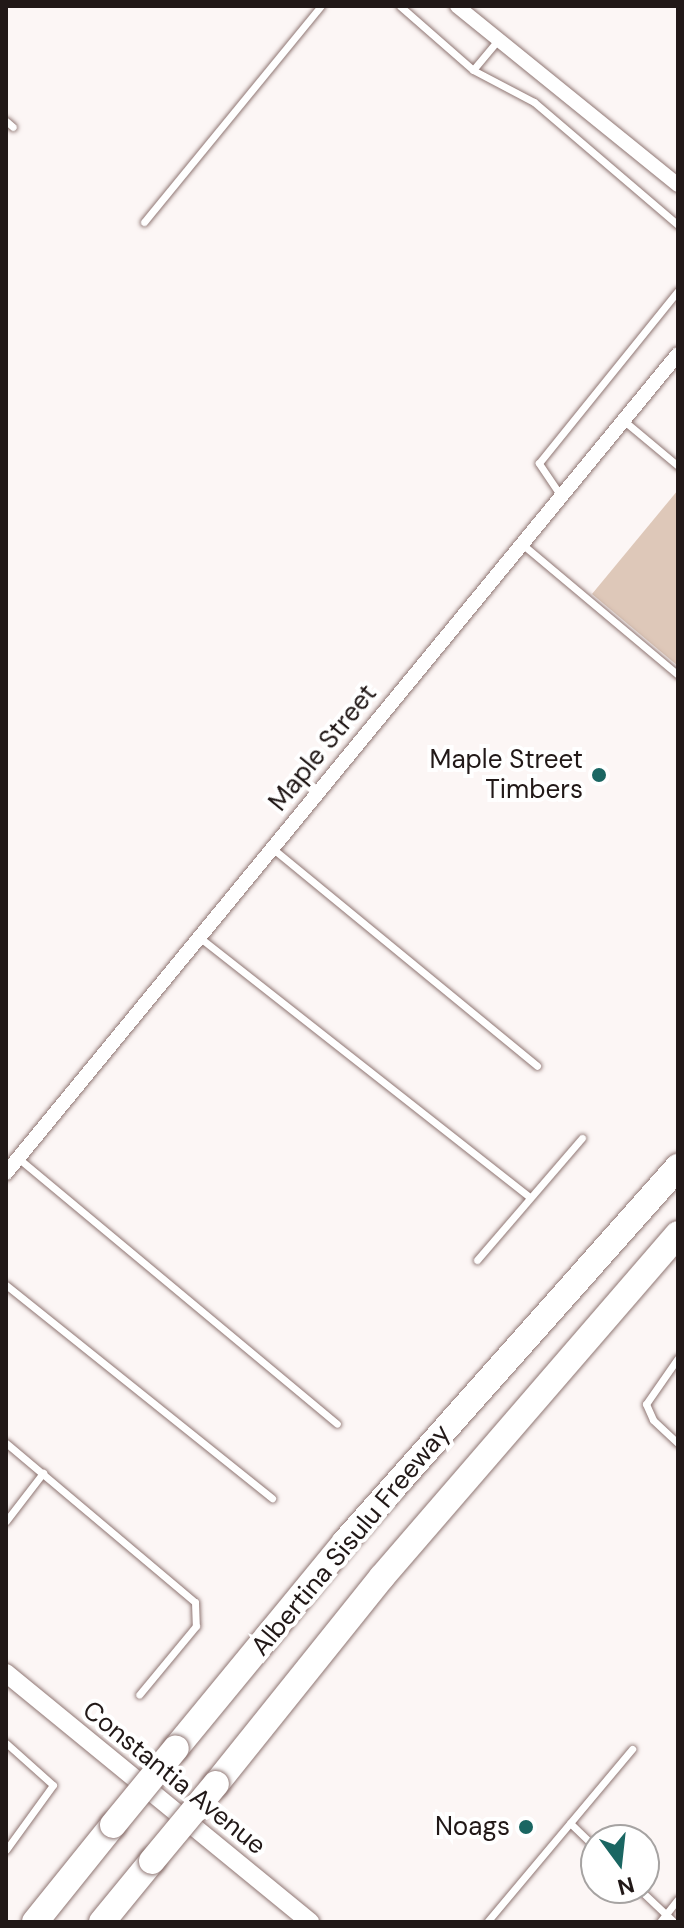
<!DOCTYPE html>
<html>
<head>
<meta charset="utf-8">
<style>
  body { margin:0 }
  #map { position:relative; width:684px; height:1928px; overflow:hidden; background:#fcf6f5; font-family:"DM Sans",sans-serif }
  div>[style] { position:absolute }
  .building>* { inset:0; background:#dec8b9 }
  .roads { filter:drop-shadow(0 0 2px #8f7673) drop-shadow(0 0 2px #8f7673) }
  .service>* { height:7px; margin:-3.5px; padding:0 3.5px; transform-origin:3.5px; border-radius:3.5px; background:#fff }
  .minor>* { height:14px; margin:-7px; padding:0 7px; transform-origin:7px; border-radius:7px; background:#fff }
  .tertiary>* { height:18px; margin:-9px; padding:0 9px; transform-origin:9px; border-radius:9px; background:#fff }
  .motorway>* { height:26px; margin:-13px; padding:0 13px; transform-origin:13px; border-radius:13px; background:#fff }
  .bridges { filter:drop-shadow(0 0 2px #8f7673) drop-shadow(0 0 2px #8f7673) }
  .motorway-bridge>* { height:26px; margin:-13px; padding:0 13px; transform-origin:13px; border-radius:13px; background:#fff }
  .dots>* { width:22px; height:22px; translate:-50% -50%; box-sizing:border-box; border:4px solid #fff; border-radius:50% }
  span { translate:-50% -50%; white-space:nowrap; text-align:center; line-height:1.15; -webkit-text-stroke:8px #fff; paint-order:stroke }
  .street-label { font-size:26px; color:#211817 }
  .poi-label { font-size:26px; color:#211817 }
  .right { translate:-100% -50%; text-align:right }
  .frame { position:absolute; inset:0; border:8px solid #211817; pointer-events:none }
  .north { position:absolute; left:580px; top:1824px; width:80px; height:80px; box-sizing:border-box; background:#fff; border:2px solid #a6a3a2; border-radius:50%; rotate:165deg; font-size:22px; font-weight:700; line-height:32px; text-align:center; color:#211817 }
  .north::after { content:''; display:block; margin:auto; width:28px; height:36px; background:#1a6662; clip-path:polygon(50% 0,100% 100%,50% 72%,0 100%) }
</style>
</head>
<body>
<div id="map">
  <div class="building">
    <div style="clip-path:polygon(678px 490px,678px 666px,592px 594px)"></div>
  </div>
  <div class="roads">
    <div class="service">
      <div style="left:400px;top:6px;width:97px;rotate:41.2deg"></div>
      <div style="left:498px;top:40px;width:39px;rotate:130deg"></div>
      <div style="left:473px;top:70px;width:69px;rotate:27.7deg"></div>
      <div style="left:534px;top:102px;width:189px;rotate:40.5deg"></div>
      <div style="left:6px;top:121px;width:9px;rotate:41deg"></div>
      <div style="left:144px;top:222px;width:279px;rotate:-50.7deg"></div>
      <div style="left:623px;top:420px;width:72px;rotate:39.9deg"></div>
      <div style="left:561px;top:496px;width:40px;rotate:-124deg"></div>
      <div style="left:539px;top:463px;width:221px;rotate:-51.1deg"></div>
      <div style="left:522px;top:544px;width:204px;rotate:40deg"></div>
      <div style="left:272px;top:848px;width:343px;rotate:39.4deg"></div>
      <div style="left:199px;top:937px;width:419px;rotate:38.2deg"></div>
      <div style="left:18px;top:1158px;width:415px;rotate:39.8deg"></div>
      <div style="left:477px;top:1260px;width:161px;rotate:-49.3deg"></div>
      <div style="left:6px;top:1285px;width:341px;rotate:38.7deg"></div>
      <div style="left:678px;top:1358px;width:56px;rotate:124.8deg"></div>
      <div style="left:646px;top:1404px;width:17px;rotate:66deg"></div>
      <div style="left:653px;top:1420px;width:34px;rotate:43deg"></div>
      <div style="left:6px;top:1443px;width:247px;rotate:40.1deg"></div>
      <div style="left:195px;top:1602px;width:24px;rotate:88deg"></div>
      <div style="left:196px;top:1626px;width:89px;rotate:129.6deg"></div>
      <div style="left:6px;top:1521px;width:61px;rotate:-52.4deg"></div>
      <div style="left:6px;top:1743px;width:63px;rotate:41.8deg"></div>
      <div style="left:53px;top:1785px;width:80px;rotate:125.9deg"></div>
      <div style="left:570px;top:1823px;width:36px;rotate:44deg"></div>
      <div style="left:638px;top:1888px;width:50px;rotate:43.4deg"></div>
      <div style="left:487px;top:1922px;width:226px;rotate:-50deg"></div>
      <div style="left:660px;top:1922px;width:29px;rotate:-52deg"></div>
    </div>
    <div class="minor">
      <div style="left:457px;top:6px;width:284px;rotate:39deg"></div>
      <div style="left:6px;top:1173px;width:1059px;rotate:-50.63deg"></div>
    </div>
    <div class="tertiary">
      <div style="left:6px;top:1673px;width:393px;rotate:39.3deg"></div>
    </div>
    <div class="motorway">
      <div style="left:176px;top:1748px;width:266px;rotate:-50.6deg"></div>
      <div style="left:345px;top:1542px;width:502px;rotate:-48.39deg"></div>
      <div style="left:216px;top:1784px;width:265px;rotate:-51.3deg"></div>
      <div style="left:382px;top:1577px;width:453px;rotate:-49.2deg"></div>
      <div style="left:35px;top:1922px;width:124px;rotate:-51.2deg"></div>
      <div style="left:102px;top:1922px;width:79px;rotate:-50.7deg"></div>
    </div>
  </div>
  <div class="bridges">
    <div class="motorway-bridge">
      <div style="left:113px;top:1825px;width:99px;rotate:-50.7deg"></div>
      <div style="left:152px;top:1861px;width:100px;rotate:-50.3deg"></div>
    </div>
  </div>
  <div class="dots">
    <div style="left:599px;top:775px;background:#1a6662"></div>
    <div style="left:526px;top:1827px;background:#1a6662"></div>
  </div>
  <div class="street-label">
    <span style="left:323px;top:748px;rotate:-51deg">Maple Street</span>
    <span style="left:351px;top:1540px;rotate:-50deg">Albertina Sisulu Freeway</span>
    <span style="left:174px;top:1778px;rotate:39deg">Constantia Avenue</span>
  </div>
  <div class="poi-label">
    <span class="right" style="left:583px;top:775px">Maple Street<br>Timbers</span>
    <span class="right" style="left:510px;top:1827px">Noags</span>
  </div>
  <div class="frame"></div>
  <div class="north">N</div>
</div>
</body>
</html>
